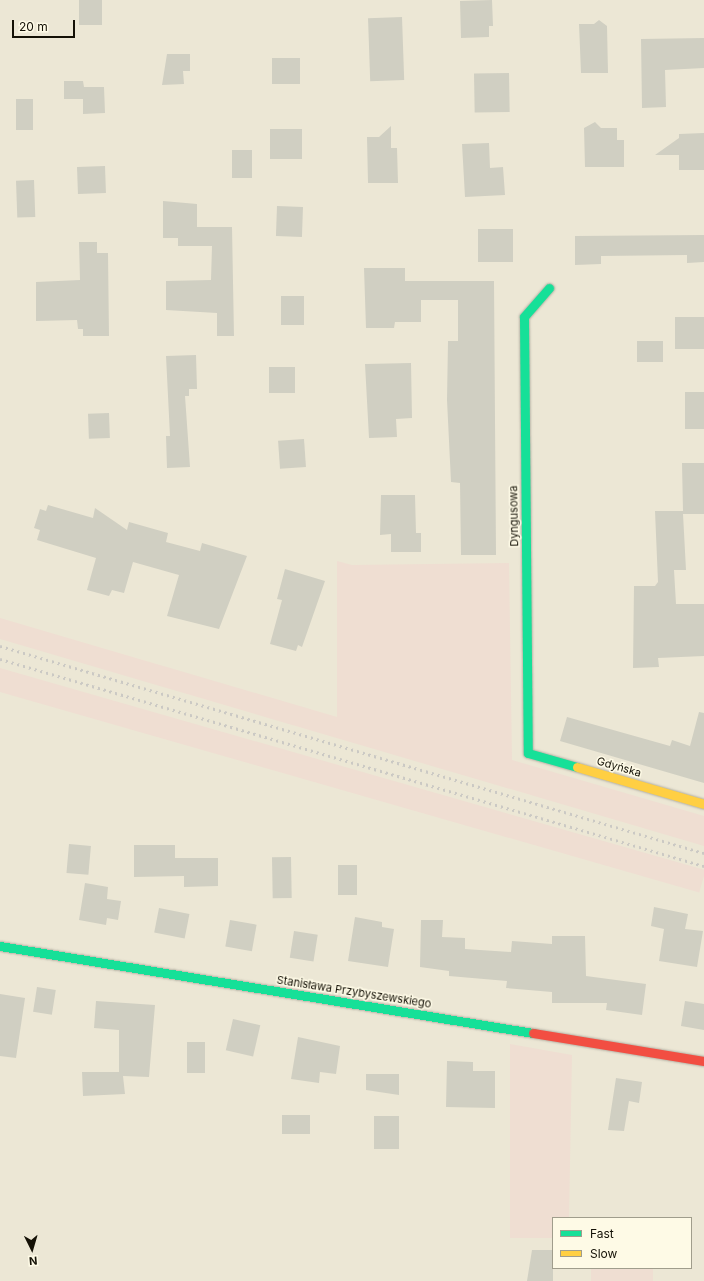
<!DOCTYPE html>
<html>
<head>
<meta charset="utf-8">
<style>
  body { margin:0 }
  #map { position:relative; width:704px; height:1281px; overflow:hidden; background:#ece7d5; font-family:Inter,sans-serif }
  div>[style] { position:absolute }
  .green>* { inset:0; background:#efded2; transform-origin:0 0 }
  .building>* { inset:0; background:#d0cfc2; transform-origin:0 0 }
  .roads { filter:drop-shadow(0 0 1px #b5b1a4) drop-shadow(0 0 1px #b5b1a4) }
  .fast>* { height:9px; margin:-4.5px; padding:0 4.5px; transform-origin:4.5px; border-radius:4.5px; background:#16e098 }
  .slow>* { height:9px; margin:-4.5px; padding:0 4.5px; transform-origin:4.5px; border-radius:4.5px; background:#ffcf43 }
  .jam>* { height:9px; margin:-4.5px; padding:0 4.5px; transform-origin:4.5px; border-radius:4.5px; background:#f24e42 }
  .rail>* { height:3px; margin-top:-1.5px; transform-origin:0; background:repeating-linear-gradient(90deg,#cbc9c4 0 2px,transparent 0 6px) }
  span { translate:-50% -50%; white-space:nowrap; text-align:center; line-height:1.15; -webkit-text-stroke:3px #fefae6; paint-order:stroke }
  .street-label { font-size:11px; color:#141106 }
  .legend { position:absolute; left:552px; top:1217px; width:140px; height:52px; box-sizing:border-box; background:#fefae6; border:1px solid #a09d8c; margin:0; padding:5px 7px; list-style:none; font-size:12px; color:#141106 }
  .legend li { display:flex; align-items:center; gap:8px; height:20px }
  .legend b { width:20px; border:1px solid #a09d8c }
  .north { position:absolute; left:12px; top:1229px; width:40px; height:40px; -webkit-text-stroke:3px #fefae6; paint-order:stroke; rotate:175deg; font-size:11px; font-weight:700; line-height:16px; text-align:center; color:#141106 }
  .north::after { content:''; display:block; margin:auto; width:14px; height:18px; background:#141106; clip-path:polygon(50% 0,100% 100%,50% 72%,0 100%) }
  .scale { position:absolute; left:12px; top:20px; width:63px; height:18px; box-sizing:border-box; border:2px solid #141106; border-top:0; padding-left:5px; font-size:12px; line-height:14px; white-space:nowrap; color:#141106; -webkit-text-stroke:3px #fefae6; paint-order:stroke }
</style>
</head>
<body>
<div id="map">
  <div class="green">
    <div style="clip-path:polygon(337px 561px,352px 565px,509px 563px,512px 760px,704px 816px,704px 846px,0 639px,0 618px,337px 717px)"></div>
    <div style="left:0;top:668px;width:734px;height:23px;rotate:16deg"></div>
    <div style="clip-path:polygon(510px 1044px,572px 1055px,569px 1218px,553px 1218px,553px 1238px,510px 1238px)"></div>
    <div style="left:591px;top:1268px;width:62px;height:13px"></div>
  </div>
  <div class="building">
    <div style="left:79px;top:0;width:23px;height:25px"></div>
    <div style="clip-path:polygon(492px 0,493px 26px,489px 26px,489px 37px,461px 38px,460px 1px)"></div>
    <div style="left:402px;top:17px;width:63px;height:34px;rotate:88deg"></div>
    <div style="clip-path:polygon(599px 20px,607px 26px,608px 73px,581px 73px,579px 24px,594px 24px)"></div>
    <div style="clip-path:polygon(704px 38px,704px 68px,665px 70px,666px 107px,642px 108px,641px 39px)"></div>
    <div style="clip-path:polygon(167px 54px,190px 54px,190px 71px,183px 71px,184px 84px,162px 85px)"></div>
    <div style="left:272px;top:58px;width:28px;height:26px"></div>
    <div style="left:509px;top:73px;width:39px;height:35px;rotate:89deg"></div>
    <div style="clip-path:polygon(64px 81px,83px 81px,84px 87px,104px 87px,105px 113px,83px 114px,83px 99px,64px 99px)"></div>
    <div style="left:16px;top:99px;width:17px;height:31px"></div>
    <div style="clip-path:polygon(595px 122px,601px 128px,617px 128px,617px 140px,624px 140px,624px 167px,585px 167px,584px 128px)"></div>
    <div style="clip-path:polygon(391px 126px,391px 148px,397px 148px,398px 183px,368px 183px,367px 137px,379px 137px)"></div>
    <div style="left:270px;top:129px;width:32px;height:30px"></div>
    <div style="clip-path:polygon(704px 133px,704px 170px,679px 170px,679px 155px,655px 155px,679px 138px,679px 134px)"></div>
    <div style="clip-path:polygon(489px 143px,490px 168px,503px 167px,505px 195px,465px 197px,462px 144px)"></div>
    <div style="left:232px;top:150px;width:20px;height:28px"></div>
    <div style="left:105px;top:166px;width:27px;height:28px;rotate:88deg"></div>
    <div style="left:34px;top:180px;width:37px;height:18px;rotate:88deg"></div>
    <div style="clip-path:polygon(163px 201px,197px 204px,197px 227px,232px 227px,234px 336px,217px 336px,217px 313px,166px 310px,166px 281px,211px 280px,212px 246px,178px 246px,178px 238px,163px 238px)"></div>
    <div style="left:277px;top:206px;width:26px;height:30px;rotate:2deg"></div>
    <div style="left:478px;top:229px;width:35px;height:33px"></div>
    <div style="clip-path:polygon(704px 235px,704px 262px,687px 263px,687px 255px,601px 256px,601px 264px,575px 265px,575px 236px)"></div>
    <div style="clip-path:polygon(79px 242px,97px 242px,97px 253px,108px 253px,109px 336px,83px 336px,83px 329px,78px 329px,77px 320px,36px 321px,36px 282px,80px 280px)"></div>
    <div style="clip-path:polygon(364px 268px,405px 268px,405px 281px,494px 281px,496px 555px,461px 555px,460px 483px,451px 482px,447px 400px,448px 341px,458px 341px,458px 300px,421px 300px,421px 322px,395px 322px,394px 328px,366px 328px)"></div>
    <div style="left:281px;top:296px;width:23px;height:29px"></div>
    <div style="left:675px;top:317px;width:29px;height:32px"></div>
    <div style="left:637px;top:341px;width:26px;height:21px"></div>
    <div style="clip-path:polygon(196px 355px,197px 389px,189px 389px,189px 396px,185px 396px,190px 467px,167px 468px,166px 436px,170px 436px,166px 356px)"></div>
    <div style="clip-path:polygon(411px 363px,412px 418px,396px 419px,397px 437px,369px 438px,365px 364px)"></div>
    <div style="left:269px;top:367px;width:26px;height:26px"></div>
    <div style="left:704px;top:392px;width:37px;height:19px;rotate:90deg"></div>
    <div style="left:109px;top:413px;width:25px;height:21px;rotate:88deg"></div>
    <div style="left:304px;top:439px;width:28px;height:26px;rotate:86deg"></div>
    <div style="clip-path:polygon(682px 463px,704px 463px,704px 514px,683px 514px,686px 570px,674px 570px,676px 604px,704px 604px,704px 656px,658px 658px,659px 667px,633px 668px,634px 586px,655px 586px,658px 582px,655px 511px,683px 511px)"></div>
    <div style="clip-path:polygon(381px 495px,415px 495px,416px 533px,421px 533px,421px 552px,391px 552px,391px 534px,380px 535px)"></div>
    <div style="clip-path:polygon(48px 505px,93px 518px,95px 508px,127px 530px,129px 522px,168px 533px,166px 542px,200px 551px,202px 543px,247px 556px,219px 629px,167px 616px,179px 575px,133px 562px,124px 593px,112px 590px,109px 596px,87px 590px,96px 558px,37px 540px,40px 530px,34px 528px,40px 509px,46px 511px)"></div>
    <div style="clip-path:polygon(285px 569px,325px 581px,302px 647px,298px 645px,296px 651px,270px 644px,282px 600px,277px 599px)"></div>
    <div style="clip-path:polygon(699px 712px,704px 713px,704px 783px,560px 741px,567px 717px,670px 746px,672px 740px,690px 746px)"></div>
    <div style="left:69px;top:844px;width:22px;height:29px;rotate:5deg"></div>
    <div style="clip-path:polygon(134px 845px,175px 845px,175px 858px,218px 858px,218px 886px,184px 887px,184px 876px,134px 877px)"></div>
    <div style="left:291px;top:857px;width:41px;height:19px;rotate:89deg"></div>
    <div style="left:357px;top:865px;width:30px;height:19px;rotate:90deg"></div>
    <div style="clip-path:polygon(85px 883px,108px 887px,107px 899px,121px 901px,118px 920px,107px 918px,106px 925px,79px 920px)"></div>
    <div style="clip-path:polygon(654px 907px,688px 914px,685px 929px,703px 931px,697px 967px,659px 961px,664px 929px,651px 926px)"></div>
    <div style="left:159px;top:908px;width:31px;height:25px;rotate:11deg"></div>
    <div style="clip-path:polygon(355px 917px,382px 922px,382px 927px,394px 929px,388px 967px,348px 961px)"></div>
    <div style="left:230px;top:920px;width:27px;height:27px;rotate:10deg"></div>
    <div style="clip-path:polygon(421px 920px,443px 920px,442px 937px,465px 938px,465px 949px,511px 952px,512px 941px,552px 944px,552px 936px,585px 936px,586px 976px,646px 984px,642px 1015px,606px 1010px,607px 1003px,552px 1003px,552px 992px,506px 988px,507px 981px,449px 976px,449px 971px,420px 967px)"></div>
    <div style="left:294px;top:931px;width:24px;height:27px;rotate:9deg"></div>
    <div style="left:37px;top:987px;width:19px;height:25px;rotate:9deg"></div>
    <div style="clip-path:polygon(0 994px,25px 998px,16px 1058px,0 1056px)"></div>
    <div style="clip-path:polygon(96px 1001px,155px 1005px,149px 1077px,123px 1076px,125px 1094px,83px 1096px,82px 1072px,119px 1072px,119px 1030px,94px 1028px)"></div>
    <div style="clip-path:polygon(685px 1001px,704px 1004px,704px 1030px,681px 1026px)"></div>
    <div style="left:233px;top:1019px;width:28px;height:32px;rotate:13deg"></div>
    <div style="clip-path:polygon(298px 1037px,340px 1046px,336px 1074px,320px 1072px,319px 1083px,291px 1079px)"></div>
    <div style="left:187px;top:1042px;width:18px;height:31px"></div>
    <div style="clip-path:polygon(447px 1061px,473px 1062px,473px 1071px,495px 1071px,495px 1108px,446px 1107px)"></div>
    <div style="clip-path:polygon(366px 1074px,399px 1074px,399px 1095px,366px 1090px)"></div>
    <div style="clip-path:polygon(616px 1078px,642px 1082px,639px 1103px,629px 1101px,624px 1131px,608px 1130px)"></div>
    <div style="left:282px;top:1115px;width:28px;height:19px"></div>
    <div style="left:374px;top:1116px;width:25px;height:33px"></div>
    <div style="clip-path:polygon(532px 1250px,553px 1250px,553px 1281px,527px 1281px)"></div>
  </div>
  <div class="roads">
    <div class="fast">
      <div style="left:549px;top:288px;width:38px;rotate:131deg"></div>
      <div style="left:524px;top:317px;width:436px;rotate:89.5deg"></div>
      <div style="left:528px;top:753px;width:51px;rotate:15.9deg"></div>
      <div style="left:0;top:946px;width:540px;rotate:9.27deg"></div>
    </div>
    <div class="slow">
      <div style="left:577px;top:767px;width:132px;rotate:16.2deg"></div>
    </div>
    <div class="jam">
      <div style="left:533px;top:1033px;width:173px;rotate:9.3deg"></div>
    </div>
  </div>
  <div class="rail">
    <div style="left:0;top:646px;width:734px;rotate:16.39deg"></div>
    <div style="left:0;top:659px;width:734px;rotate:16.39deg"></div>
  </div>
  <div class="street-label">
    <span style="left:514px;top:516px;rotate:-91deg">Dyngusowa</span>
    <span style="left:619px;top:767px;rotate:16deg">Gdyńska</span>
    <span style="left:354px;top:992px;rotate:9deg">Stanisława Przybyszewskiego</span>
  </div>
  <ul class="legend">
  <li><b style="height:5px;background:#16e098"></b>Fast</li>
  <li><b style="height:5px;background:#ffcf43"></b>Slow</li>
  </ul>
  <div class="north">N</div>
  <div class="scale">20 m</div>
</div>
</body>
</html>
